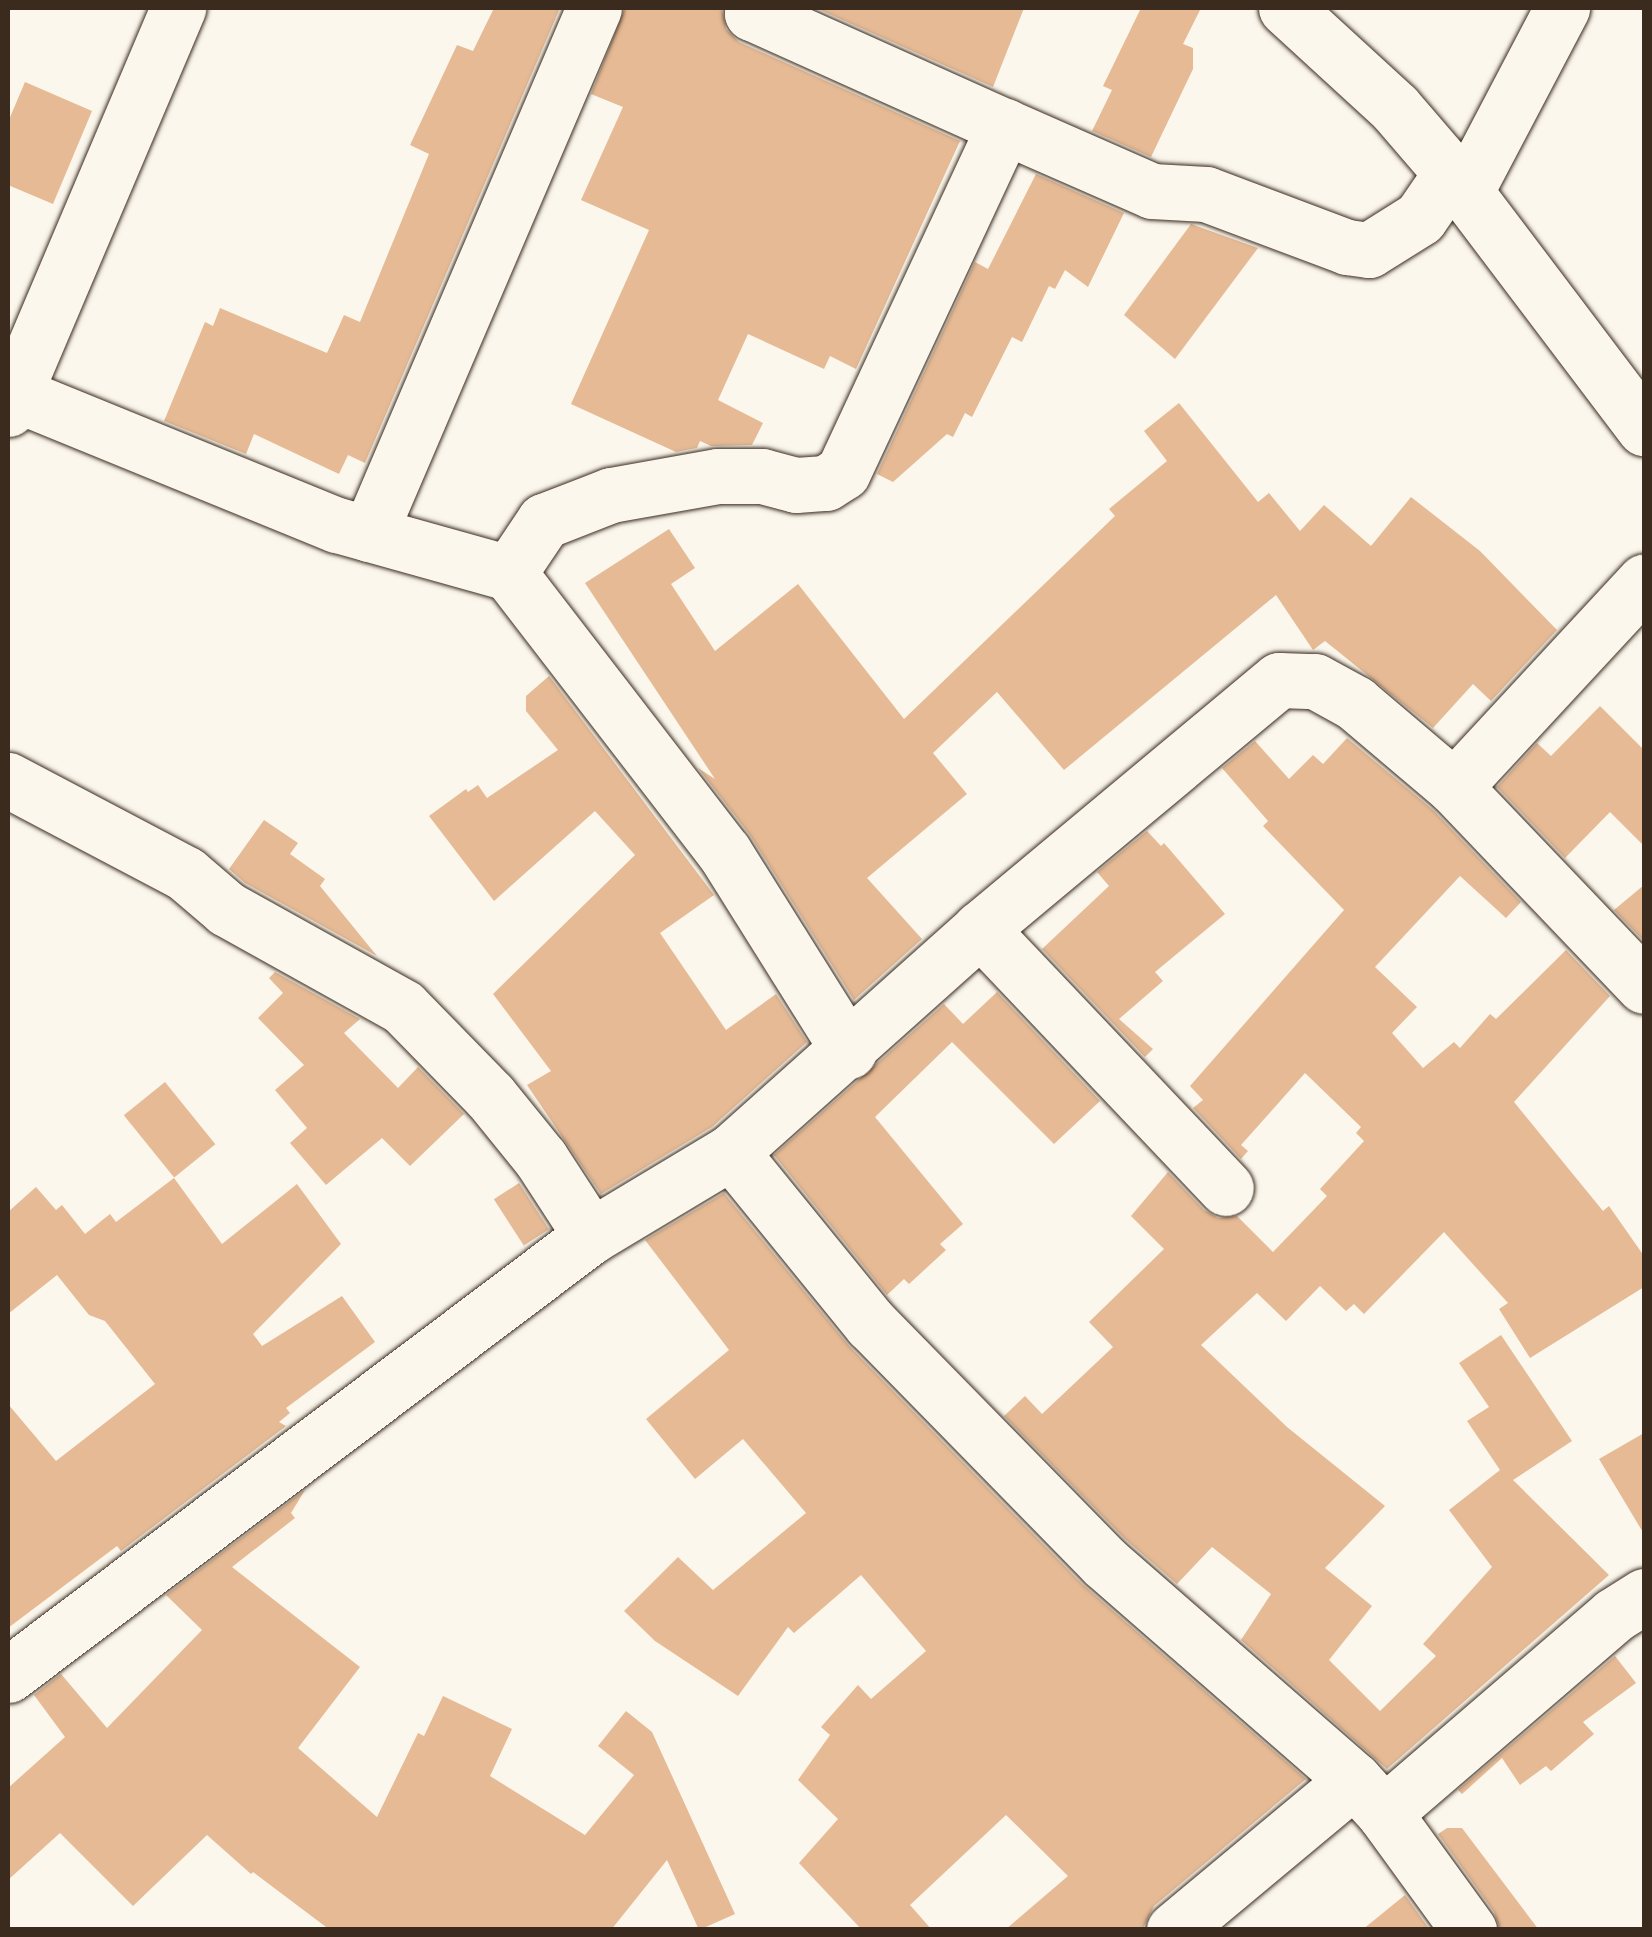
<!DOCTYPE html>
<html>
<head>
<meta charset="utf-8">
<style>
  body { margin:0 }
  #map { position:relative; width:1652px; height:1937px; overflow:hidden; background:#fbf7ec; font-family:"Patrick Hand",sans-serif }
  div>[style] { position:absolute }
  .building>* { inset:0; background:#e5ba95; transform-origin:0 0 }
  .roads { filter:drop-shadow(0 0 2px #3b2a1e) drop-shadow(0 0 2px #3b2a1e) }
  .minor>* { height:55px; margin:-27.5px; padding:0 27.5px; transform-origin:27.5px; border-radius:27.5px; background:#fbf7ec }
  span { translate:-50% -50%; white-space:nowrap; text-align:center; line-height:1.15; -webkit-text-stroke:10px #fbf7ec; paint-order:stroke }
  .frame { position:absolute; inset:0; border:10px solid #3b2a1e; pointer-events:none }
</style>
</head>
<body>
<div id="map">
  <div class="building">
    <div style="clip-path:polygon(494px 8px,560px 8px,365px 463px,348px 455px,339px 474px,254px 434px,246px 454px,164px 421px,205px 322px,213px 326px,220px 308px,327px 353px,344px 315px,360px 322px,429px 154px,410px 145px,457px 45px,473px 51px)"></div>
    <div style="clip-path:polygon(625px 8px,722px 8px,726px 29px,739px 42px,960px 141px,856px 369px,830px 356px,824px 369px,748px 334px,718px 400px,763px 423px,752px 445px,711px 446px,700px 441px,697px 448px,676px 452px,571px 404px,649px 230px,581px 200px,623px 107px,591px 94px)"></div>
    <div style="clip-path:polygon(816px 8px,1024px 8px,993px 87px)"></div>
    <div style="clip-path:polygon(1141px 8px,1201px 8px,1183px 44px,1193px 48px,1193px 69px,1151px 157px,1092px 131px,1112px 90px,1103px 86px)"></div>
    <div style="clip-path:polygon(25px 82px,92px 111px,53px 204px,8px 185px,8px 122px)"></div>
    <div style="clip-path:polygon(1036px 174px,1124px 213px,1088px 287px,1065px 270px,1055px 289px,1049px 286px,1022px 342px,1012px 337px,972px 417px,965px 413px,953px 437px,947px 434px,893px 482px,877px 474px,975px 262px,988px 269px)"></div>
    <div style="clip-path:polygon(1191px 224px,1258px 248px,1175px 359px,1124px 315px)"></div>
    <div style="clip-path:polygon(1179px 403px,1258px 502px,1269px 493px,1300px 531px,1324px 505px,1371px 546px,1411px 497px,1480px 551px,1557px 630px,1491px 701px,1473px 684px,1433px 728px,1325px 641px,1313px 650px,1276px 595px,1064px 770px,997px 692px,933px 753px,967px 794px,867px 878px,922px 939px,854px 1000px,750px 835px,698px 768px,715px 779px,585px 583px,669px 529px,695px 568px,671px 584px,715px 651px,798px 584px,904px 719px,1115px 516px,1109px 509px,1167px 461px,1144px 431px)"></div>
    <div style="clip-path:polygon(549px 676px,714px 895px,660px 933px,726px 1030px,776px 994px,807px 1042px,712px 1127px,601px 1194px,527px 1085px,551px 1071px,493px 994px,635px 855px,595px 811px,494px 901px,429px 816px,466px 789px,468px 792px,478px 785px,487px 798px,558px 750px,526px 711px,526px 696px)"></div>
    <div style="clip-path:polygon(1600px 706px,1644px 750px,1644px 846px,1610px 812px,1565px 858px,1497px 787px,1537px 743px,1551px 756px)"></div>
    <div style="clip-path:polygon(1347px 738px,1433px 810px,1521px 902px,1506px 918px,1460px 876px,1375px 967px,1417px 1007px,1392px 1033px,1423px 1068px,1454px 1042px,1460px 1048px,1490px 1014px,1496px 1019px,1566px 950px,1610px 996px,1514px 1102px,1603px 1211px,1609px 1206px,1644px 1256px,1644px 1287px,1530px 1358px,1499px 1309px,1508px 1303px,1444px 1232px,1364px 1314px,1354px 1304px,1346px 1311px,1320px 1286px,1286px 1321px,1257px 1293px,1201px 1345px,1287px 1427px,1385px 1506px,1325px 1568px,1372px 1606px,1329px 1660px,1380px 1711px,1436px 1656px,1423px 1644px,1492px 1567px,1449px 1510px,1500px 1470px,1467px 1421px,1489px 1407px,1459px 1363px,1501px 1335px,1572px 1441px,1513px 1480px,1609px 1575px,1387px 1769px,1241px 1640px,1271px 1594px,1212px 1547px,1177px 1584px,1125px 1539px,1004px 1416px,1025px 1396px,1042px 1414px,1113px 1347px,1089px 1322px,1164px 1249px,1131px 1216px,1168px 1172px,1204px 1210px,1218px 1218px,1237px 1216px,1273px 1252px,1327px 1196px,1320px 1189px,1364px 1141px,1356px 1133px,1361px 1127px,1305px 1073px,1241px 1145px,1248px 1151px,1241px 1159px,1193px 1108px,1203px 1100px,1190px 1086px,1344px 910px,1263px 826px,1268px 821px,1222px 768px,1255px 741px,1289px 779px,1313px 755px,1323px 764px)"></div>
    <div style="clip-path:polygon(264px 820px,298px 843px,290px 854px,325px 879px,320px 886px,377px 956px,245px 883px,229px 869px)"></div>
    <div style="clip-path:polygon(1147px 831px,1161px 846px,1164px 843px,1225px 914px,1155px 972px,1163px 981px,1119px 1019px,1153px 1049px,1145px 1057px,1042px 949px,1109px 886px,1097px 872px)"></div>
    <div style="clip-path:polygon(1644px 885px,1644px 939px,1643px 940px,1614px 910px)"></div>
    <div style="clip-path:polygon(275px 972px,360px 1019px,344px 1033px,398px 1088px,418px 1067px,464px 1114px,410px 1166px,382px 1138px,326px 1185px,290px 1143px,307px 1128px,275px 1090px,304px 1065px,258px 1018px,283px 993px,269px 978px)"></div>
    <div style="clip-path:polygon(997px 992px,1100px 1101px,1054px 1144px,952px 1042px,875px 1117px,963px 1224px,940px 1244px,946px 1250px,909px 1284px,904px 1279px,887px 1295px,774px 1155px,944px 1004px,963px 1024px)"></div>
    <div style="left:165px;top:1082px;width:80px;height:53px;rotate:51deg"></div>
    <div style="clip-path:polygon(174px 1178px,222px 1244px,297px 1184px,341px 1244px,253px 1334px,262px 1346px,342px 1296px,375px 1342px,286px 1408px,290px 1413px,279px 1422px,286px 1426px,121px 1551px,117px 1546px,8px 1628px,8px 1404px,56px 1461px,155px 1384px,105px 1321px,89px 1315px,57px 1275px,8px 1314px,8px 1212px,36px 1187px,56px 1210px,62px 1205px,85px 1234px,110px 1214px,116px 1222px)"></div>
    <div style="left:519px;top:1183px;width:55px;height:30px;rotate:57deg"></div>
    <div style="clip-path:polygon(724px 1193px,849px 1346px,1082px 1584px,1306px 1779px,1154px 1906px,1142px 1930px,1005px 1930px,1068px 1876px,1006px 1815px,910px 1905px,932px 1930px,862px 1930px,799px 1863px,838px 1819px,798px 1780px,830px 1735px,821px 1727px,858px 1685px,871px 1699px,926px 1651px,861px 1575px,794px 1633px,788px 1627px,738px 1696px,655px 1641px,624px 1611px,678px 1557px,713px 1590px,806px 1513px,743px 1439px,695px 1479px,646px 1419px,729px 1350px,645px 1240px)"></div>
    <div style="clip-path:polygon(1644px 1433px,1644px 1534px,1599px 1459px)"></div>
    <div style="clip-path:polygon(305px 1490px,291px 1513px,295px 1518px,232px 1567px,360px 1667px,298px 1748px,377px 1817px,418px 1733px,424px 1736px,443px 1696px,512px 1729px,490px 1776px,585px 1835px,634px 1775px,598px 1746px,626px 1711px,652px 1732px,735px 1914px,699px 1930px,667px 1860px,611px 1930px,330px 1930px,253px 1872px,251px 1874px,207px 1835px,133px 1906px,60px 1833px,8px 1880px,8px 1788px,65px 1737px,34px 1695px,61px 1674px,107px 1728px,202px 1630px,166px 1595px)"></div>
    <div style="clip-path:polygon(1615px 1656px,1636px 1683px,1583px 1722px,1594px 1734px,1551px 1771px,1546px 1766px,1520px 1785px,1502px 1758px,1462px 1794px,1458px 1790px)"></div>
    <div style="clip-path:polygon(1447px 1828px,1462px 1828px,1539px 1930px,1500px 1930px,1494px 1912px,1438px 1834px)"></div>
    <div style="clip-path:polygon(1405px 1895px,1430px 1930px,1362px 1930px)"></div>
  </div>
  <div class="roads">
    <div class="minor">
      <div style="left:755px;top:8px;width:6px;rotate:121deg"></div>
      <div style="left:752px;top:13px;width:276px;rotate:24.2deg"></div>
      <div style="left:1286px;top:8px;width:148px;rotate:42.5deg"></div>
      <div style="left:1395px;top:108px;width:86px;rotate:49.3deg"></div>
      <div style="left:1451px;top:173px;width:320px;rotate:52.9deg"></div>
      <div style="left:1466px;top:191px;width:207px;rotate:-62.3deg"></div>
      <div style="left:8px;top:391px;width:355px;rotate:22.2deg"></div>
      <div style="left:337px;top:525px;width:179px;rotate:15.6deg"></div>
      <div style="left:509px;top:573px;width:352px;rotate:52.4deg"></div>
      <div style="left:724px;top:852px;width:235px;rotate:57.9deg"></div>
      <div style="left:8px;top:409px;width:436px;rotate:-67deg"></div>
      <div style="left:369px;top:534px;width:572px;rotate:-66.84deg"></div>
      <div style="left:509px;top:573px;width:63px;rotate:-56.1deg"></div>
      <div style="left:544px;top:521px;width:72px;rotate:-21.2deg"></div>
      <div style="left:611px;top:495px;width:109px;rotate:-10.1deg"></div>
      <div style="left:718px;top:476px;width:44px"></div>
      <div style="left:762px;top:476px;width:35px;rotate:15deg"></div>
      <div style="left:796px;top:485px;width:30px;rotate:-4deg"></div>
      <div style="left:826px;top:483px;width:20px;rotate:-33deg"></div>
      <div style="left:843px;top:472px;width:382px;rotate:-65deg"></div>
      <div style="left:1004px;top:126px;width:162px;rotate:23.7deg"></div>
      <div style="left:1152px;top:191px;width:54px;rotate:3.2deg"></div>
      <div style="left:1206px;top:194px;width:151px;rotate:20.6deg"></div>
      <div style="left:1347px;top:247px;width:22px;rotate:8deg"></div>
      <div style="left:1369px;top:250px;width:60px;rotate:-32.1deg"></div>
      <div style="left:1420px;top:218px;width:55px;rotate:-55.4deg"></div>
      <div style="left:8px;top:780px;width:201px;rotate:27.8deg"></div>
      <div style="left:186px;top:874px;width:54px;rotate:40.5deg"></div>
      <div style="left:227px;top:909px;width:201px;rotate:29.1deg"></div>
      <div style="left:403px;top:1007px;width:124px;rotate:45.7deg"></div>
      <div style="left:490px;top:1096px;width:81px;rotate:51deg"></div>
      <div style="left:541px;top:1159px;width:92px;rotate:57deg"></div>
      <div style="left:1454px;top:787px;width:280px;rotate:-47.2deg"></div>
      <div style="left:980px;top:929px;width:357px;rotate:46.5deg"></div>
      <div style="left:731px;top:1152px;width:222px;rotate:50.9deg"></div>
      <div style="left:871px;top:1324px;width:333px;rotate:45.6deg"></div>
      <div style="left:1104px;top:1562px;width:332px;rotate:41.1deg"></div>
      <div style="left:1354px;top:1780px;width:45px;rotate:47.7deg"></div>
      <div style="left:1384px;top:1813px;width:145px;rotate:54deg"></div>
      <div style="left:8px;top:1675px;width:730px;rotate:-36.98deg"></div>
      <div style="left:591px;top:1236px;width:163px;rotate:-31deg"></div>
      <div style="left:731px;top:1152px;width:334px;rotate:-41.8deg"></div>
      <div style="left:980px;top:929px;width:389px;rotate:-39.8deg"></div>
      <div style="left:1279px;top:680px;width:36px;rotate:2deg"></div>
      <div style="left:1315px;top:681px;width:46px;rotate:28.8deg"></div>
      <div style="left:1355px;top:703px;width:130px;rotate:40.3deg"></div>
      <div style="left:1454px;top:787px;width:275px;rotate:46.3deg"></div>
      <div style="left:1384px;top:1813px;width:303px;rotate:-40.7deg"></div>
      <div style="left:1614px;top:1615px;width:36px;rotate:-32deg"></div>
      <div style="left:1174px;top:1930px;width:234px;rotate:-39.8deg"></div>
    </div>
  </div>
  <div class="frame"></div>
</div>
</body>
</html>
